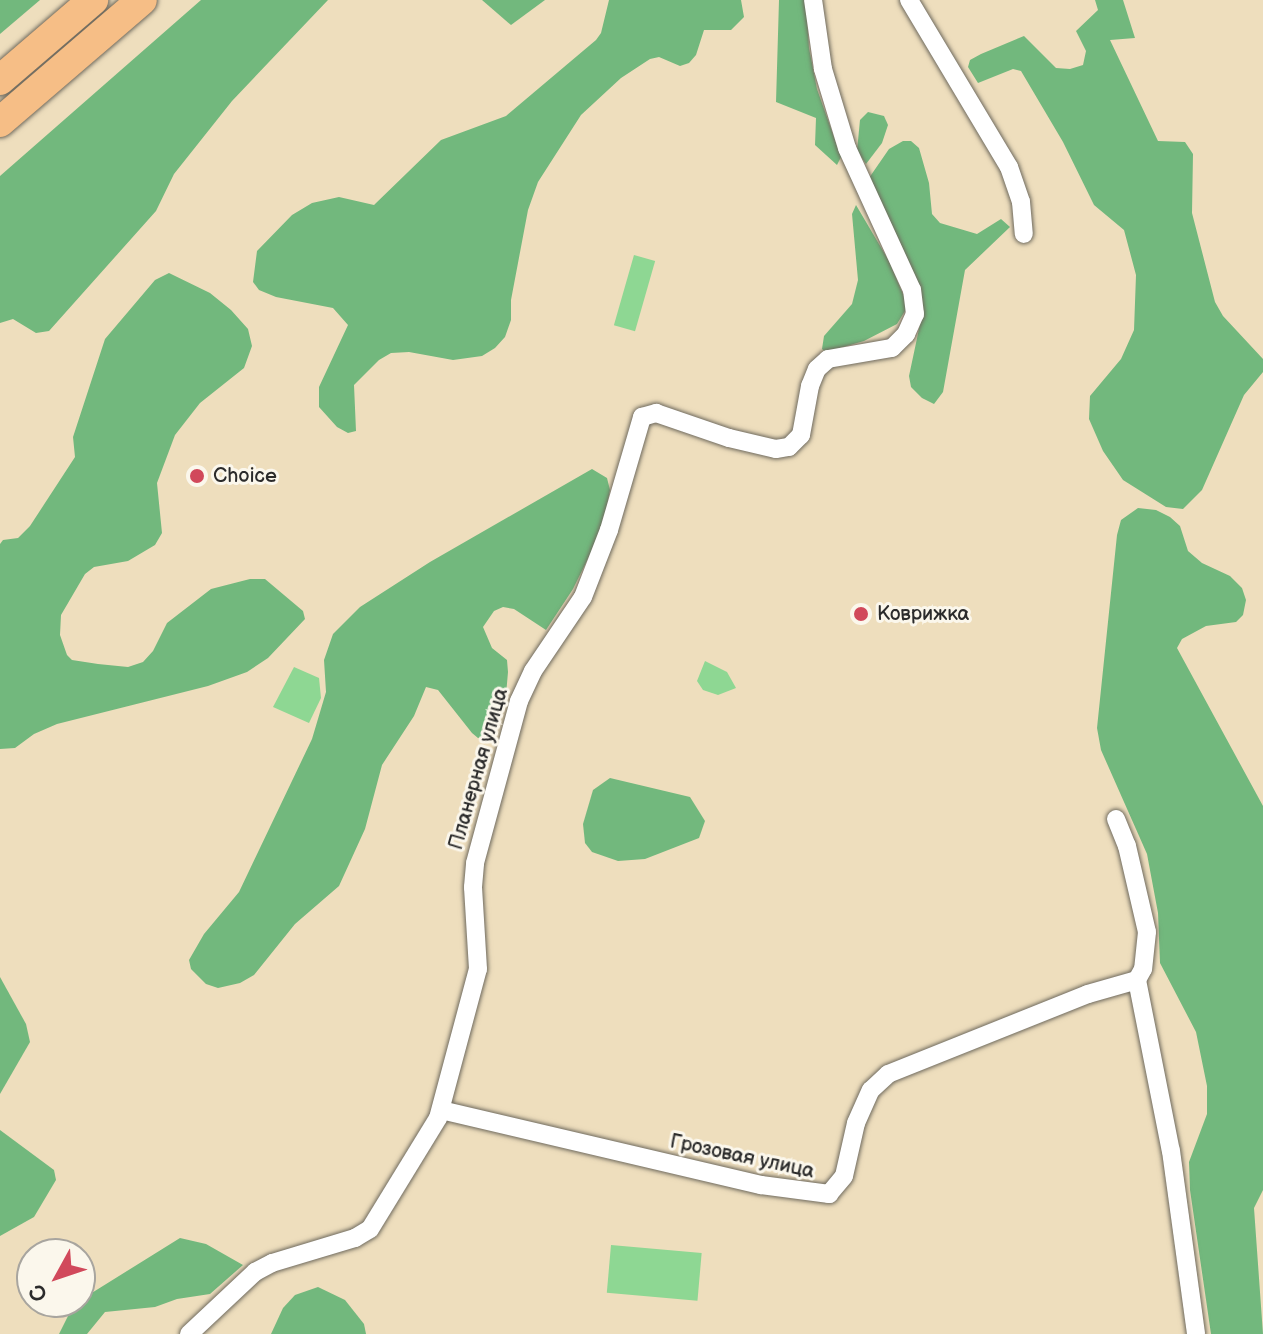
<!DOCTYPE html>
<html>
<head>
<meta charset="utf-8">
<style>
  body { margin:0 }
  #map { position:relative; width:1263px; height:1334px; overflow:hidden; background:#eedebd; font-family:"Balsamiq Sans",sans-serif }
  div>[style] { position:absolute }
  .green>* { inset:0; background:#8ed793; transform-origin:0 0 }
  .forest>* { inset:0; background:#72b87d }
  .roads { filter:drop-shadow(0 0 2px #6f6a5e) drop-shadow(0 0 2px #6f6a5e) }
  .minor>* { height:18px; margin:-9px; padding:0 9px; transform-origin:9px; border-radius:9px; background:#fff }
  .trunk>* { height:30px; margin:-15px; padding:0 15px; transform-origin:15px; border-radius:15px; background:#f6be86 }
  .dots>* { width:22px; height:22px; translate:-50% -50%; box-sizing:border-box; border:4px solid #fbf7ec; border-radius:50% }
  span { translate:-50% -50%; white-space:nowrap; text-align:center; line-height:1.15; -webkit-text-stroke:6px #fbf7ec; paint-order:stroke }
  .poi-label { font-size:20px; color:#2b2b2b }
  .left { translate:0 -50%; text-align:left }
  .street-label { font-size:20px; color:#2b2b2b }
  .north { position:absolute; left:16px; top:1238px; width:80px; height:80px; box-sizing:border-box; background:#fbf7ec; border:2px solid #a8a59f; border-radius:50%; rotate:230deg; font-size:22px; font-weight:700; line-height:32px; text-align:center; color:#2b2b2b }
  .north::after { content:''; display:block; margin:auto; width:28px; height:36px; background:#d1495b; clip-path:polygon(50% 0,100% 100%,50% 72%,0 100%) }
</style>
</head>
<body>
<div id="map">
  <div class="green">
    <div style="left:634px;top:255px;width:22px;height:73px;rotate:16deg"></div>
    <div style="clip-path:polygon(705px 661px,727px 672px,736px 688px,718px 695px,703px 690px,697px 681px)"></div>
    <div style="clip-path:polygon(294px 667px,319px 678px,321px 698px,309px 723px,273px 707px)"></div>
    <div style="left:611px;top:1245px;width:91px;height:48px;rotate:5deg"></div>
  </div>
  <div class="forest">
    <div style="clip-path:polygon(0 0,40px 0,0 34px)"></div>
    <div style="clip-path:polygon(201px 0,328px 0,232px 101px,174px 174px,156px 211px,49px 331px,36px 333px,13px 319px,0 323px,0 176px)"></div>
    <div style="clip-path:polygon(482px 0,545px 0,511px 25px)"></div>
    <div style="clip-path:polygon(609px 0,741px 0,744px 17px,731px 30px,704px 30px,696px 55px,689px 63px,680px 66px,659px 57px,650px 59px,621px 78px,581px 115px,538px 182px,528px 210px,511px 300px,511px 320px,505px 337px,495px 348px,482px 356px,453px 360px,409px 352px,391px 353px,379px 360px,354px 385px,356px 431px,348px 433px,337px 427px,319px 407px,319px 387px,348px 325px,333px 308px,276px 297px,259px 290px,253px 282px,257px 251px,292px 215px,312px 203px,339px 197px,374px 205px,441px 140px,506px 116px,596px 40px,601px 33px)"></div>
    <div style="clip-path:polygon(779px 0,806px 0,809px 48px,817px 89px,841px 157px,837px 165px,815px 145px,816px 118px,776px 102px)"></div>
    <div style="clip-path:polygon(1095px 0,1123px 0,1135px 38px,1110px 40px,1158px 141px,1185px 142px,1193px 154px,1192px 213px,1215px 302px,1223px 316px,1263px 359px,1263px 372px,1244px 395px,1202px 490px,1183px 509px,1166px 507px,1123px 480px,1103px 451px,1089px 419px,1090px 396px,1121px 359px,1134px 330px,1136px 275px,1124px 230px,1094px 205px,1063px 142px,1021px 71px,1013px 69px,978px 83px,968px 67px,970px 60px,981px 54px,1024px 36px,1056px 68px,1070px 69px,1083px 65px,1086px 51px,1076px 31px,1098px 10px)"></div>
    <div style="clip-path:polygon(868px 112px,884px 116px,888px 125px,882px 143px,866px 164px,857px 151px,860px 120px)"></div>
    <div style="clip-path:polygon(903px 141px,911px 141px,919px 148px,929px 183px,932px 214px,940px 223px,977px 234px,1001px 219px,1010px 227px,965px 270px,943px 392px,934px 404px,922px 398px,911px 387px,909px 376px,923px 310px,869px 178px,889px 149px)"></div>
    <div style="clip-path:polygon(856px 205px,889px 261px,908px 306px,897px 324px,864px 341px,826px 352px,822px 349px,824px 336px,852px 304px,858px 280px,852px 214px)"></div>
    <div style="clip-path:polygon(169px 273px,210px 293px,231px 310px,248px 329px,252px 346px,244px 368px,200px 403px,175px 435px,157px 483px,162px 533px,155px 545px,128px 561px,94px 567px,85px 574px,61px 615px,60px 635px,67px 655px,72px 660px,98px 664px,128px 667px,143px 662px,153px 651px,167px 623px,211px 589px,250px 579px,265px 579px,303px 611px,305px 619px,268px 658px,247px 672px,208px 686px,57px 724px,34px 734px,15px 748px,0 749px,0 544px,3px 540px,18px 538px,30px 526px,75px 457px,73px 437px,105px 339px,155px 280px)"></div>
    <div style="clip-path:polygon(592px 469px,607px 478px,610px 490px,603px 528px,573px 589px,546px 630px,514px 609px,503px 607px,494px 611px,483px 627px,492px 648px,507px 660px,508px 672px,506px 695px,485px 736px,478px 738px,472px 733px,438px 690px,426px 687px,414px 716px,382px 765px,365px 829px,339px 886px,295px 924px,254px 975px,240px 983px,218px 988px,206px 984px,191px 969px,189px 960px,204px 934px,239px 892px,312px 739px,326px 692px,324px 660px,333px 634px,360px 607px,430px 562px)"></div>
    <div style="clip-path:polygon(1138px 508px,1156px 510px,1170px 517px,1180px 526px,1188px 551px,1202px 563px,1230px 576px,1242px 588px,1246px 600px,1243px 615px,1236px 622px,1206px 626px,1182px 639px,1177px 648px,1263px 806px,1263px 1190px,1254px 1208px,1263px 1334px,1211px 1334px,1190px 1190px,1189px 1162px,1207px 1114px,1207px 1086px,1196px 1032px,1160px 963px,1158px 913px,1147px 854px,1101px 750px,1097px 728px,1117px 535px,1121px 520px)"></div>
    <div style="clip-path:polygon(610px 778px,690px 797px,705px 821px,699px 838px,645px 859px,618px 861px,592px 852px,585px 843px,583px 824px,593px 790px)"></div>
    <div style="clip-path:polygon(0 977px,26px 1024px,30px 1042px,0 1094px)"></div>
    <div style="clip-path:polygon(0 1130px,54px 1170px,56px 1180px,34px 1217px,0 1236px)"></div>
    <div style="clip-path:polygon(180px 1238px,206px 1244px,243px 1265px,210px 1294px,177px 1299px,155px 1307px,105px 1312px,87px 1334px,59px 1334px,74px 1304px)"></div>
    <div style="clip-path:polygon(318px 1287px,345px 1300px,364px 1324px,366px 1334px,271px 1334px,283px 1308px,295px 1295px)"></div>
  </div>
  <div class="roads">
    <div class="minor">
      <div style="left:909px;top:0;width:195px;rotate:59.1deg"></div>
      <div style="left:1009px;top:167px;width:37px;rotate:71deg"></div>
      <div style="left:1021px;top:202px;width:32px;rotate:85deg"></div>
      <div style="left:1116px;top:819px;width:29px;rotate:68deg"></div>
      <div style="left:1127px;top:846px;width:88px;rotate:76.9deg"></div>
      <div style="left:1147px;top:932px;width:37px;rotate:96deg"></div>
      <div style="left:1143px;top:969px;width:13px;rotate:119deg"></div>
      <div style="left:1137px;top:980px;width:174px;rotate:78.8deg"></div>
      <div style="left:1171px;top:1151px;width:185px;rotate:82.2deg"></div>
      <div style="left:441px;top:1110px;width:329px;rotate:13.2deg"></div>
      <div style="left:761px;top:1185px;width:69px;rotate:7.5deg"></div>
      <div style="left:829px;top:1194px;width:23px;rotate:-50deg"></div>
      <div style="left:844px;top:1176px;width:54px;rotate:-77.2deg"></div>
      <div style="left:856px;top:1123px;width:36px;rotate:-66deg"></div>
      <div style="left:871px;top:1090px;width:23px;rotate:-43deg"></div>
      <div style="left:888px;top:1074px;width:215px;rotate:-21.8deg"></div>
      <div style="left:1088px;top:994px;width:51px;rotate:-15.9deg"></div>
      <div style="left:189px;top:1334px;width:91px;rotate:-43.2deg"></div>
      <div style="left:255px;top:1272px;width:19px;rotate:-28deg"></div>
      <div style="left:272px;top:1263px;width:87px;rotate:-16.8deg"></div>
      <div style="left:355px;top:1238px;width:17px;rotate:-31deg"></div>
      <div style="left:370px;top:1229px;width:130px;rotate:-58.5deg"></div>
      <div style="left:438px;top:1118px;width:154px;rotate:-75deg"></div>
      <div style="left:478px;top:969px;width:82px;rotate:-93.5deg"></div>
      <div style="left:473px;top:887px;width:24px;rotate:-85deg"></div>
      <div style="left:475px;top:863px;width:168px;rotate:-74.8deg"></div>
      <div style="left:519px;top:701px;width:33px;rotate:-65deg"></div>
      <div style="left:533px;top:671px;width:89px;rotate:-56deg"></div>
      <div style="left:583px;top:597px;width:72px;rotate:-68.8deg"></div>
      <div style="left:609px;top:530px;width:118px;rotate:-73.7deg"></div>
      <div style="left:642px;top:417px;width:15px;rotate:-16deg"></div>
      <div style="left:656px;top:413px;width:77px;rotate:18.9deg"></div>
      <div style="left:729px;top:438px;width:48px;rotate:13.2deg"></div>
      <div style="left:776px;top:449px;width:13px;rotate:-9deg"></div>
      <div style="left:789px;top:447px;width:17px;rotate:-45deg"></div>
      <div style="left:801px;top:435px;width:50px;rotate:-79.6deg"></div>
      <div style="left:810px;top:386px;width:18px;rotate:-68deg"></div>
      <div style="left:817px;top:369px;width:15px;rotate:-42deg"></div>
      <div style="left:828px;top:359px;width:65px;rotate:-9.8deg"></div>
      <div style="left:892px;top:348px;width:20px;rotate:-45deg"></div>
      <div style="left:906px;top:334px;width:22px;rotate:-66deg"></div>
      <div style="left:915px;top:314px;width:24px;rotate:-97deg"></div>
      <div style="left:912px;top:290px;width:156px;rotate:-114.6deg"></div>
      <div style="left:847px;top:148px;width:83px;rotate:-106.9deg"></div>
      <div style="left:823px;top:69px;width:70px;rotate:-98.2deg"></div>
    </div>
    <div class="trunk">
      <div style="left:0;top:80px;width:123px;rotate:-40.7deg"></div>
      <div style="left:0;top:122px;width:187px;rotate:-40.7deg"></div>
    </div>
  </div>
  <div class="dots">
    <div style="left:197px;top:476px;background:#d1495b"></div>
    <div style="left:861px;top:614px;background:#d1495b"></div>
  </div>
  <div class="poi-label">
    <span class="left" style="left:213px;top:476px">Choice</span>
    <span class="left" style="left:877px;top:614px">Коврижка</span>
  </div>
  <div class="street-label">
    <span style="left:479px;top:769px;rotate:-74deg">Планерная улица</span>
    <span style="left:742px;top:1157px;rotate:12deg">Грозовая улица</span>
  </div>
  <div class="north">С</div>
</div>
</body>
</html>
